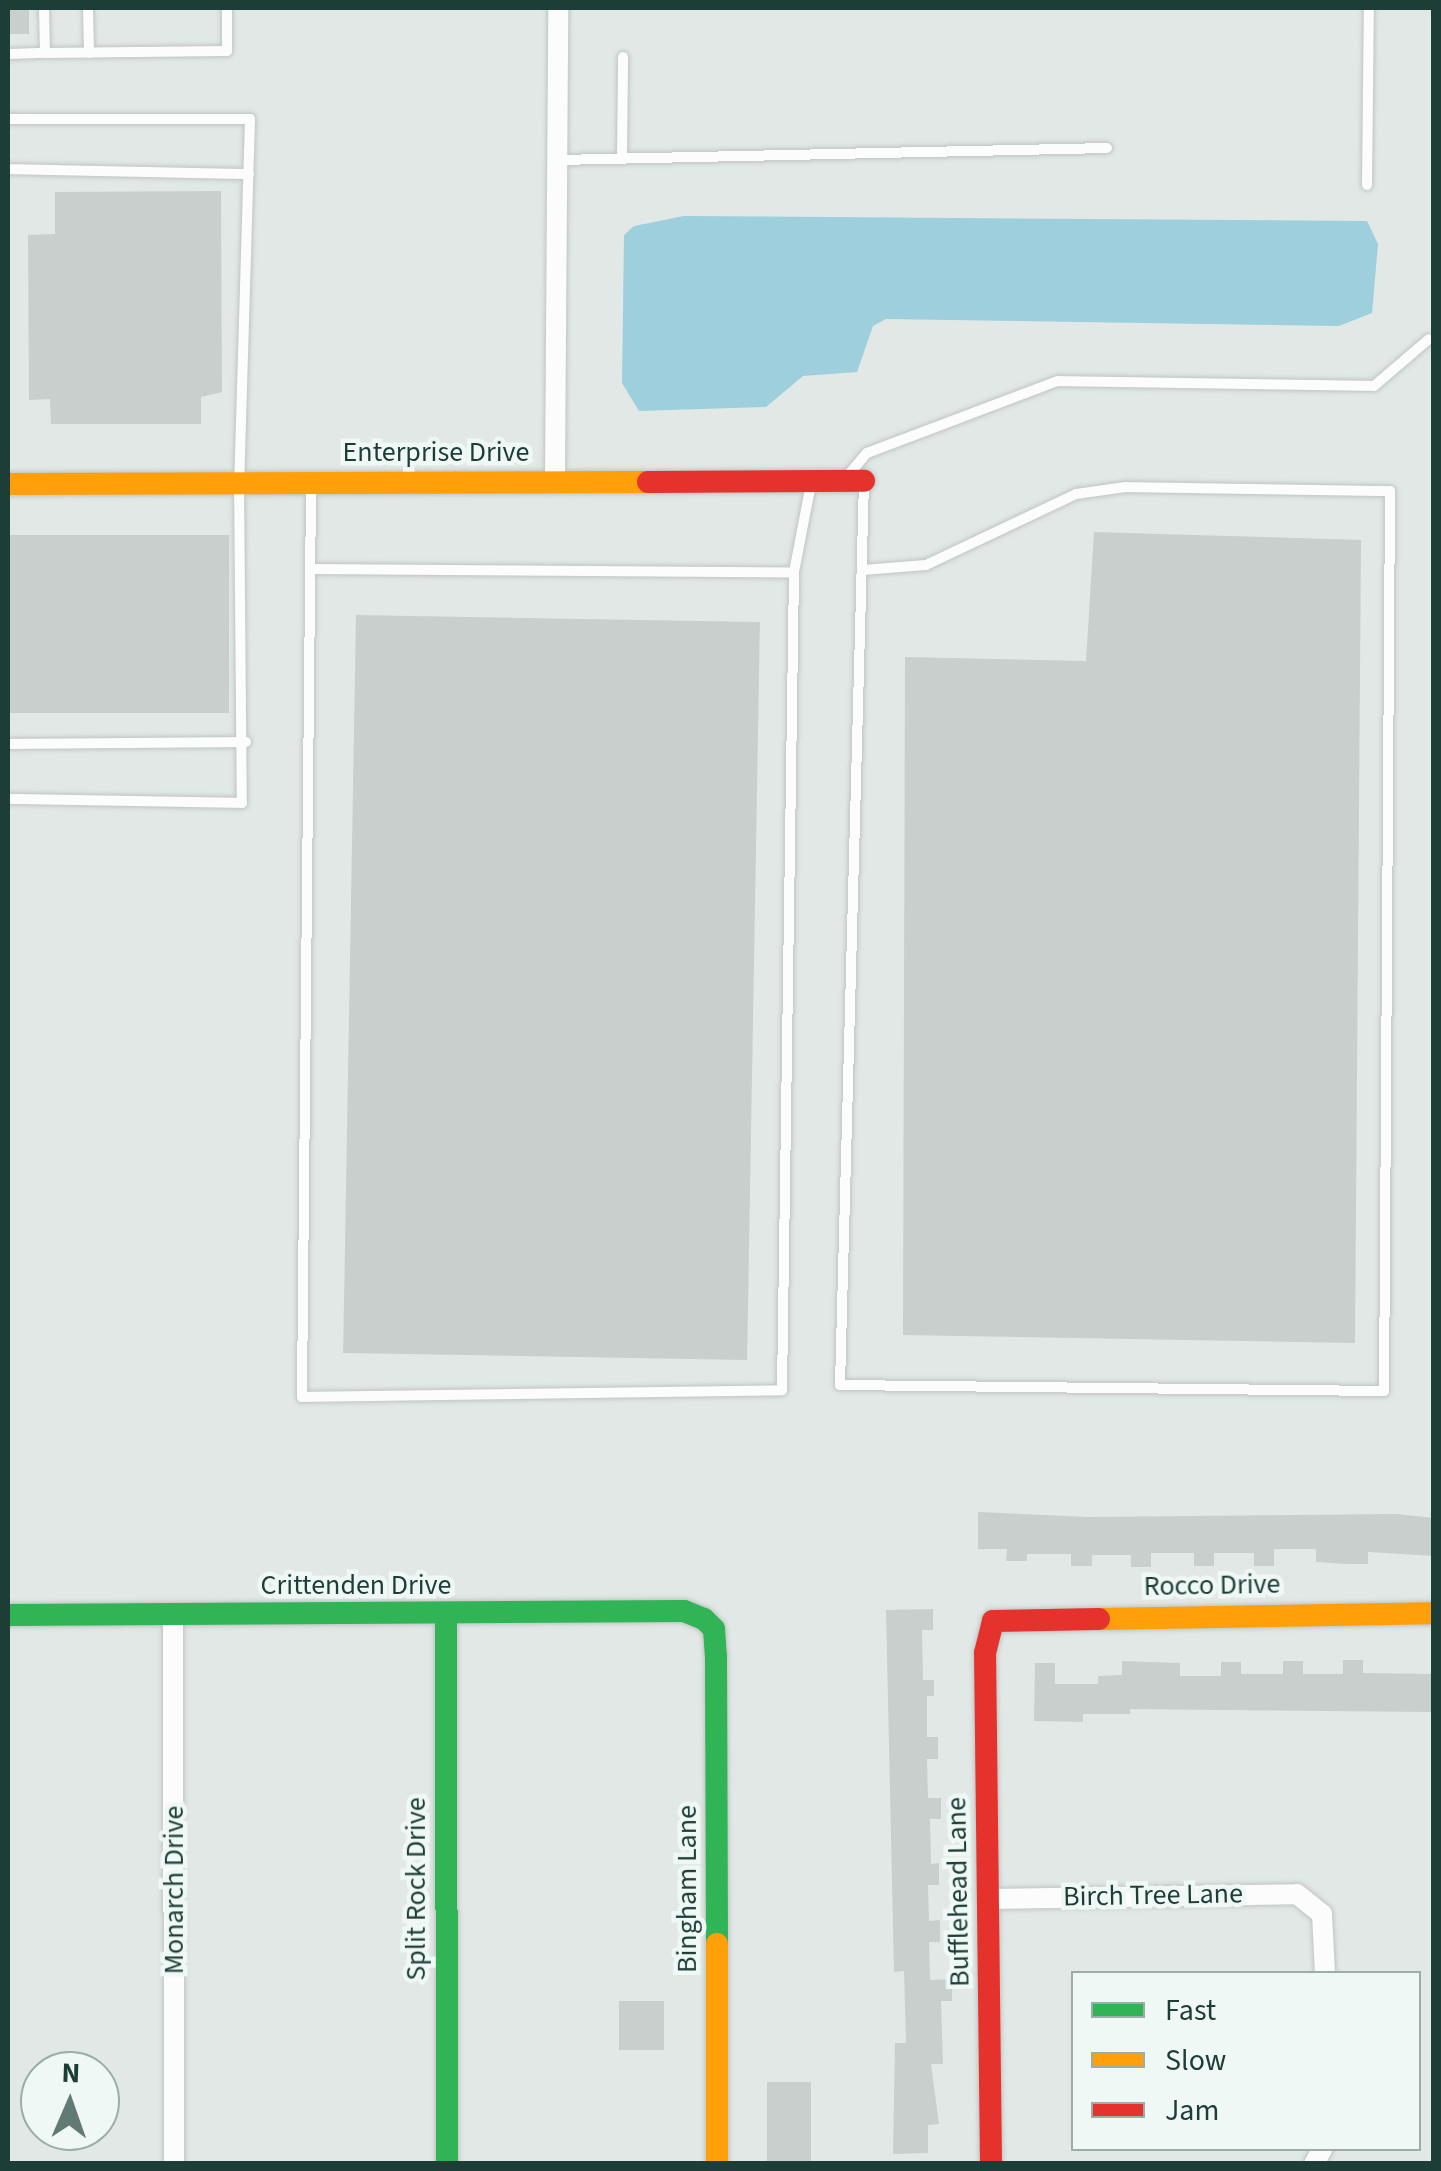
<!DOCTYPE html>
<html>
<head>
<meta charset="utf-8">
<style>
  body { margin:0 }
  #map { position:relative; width:1441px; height:2171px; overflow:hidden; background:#e2e8e5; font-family:"Source Sans 3",sans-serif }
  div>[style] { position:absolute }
  .water>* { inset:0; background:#9dcfdc }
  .building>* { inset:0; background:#c8cfcc; transform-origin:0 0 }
  .roads { filter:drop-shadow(0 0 2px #bec5c2) drop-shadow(0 0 2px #bec5c2) }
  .lane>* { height:10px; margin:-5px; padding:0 5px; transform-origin:5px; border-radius:5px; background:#fbfcfb }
  .street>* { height:20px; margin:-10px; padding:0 10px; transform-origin:10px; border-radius:10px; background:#fbfcfb }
  .fast>* { height:22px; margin:-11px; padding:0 11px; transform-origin:11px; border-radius:11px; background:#30b455 }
  .slow>* { height:22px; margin:-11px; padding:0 11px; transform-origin:11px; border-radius:11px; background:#ff9f0a }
  .jam>* { height:22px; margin:-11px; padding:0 11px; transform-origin:11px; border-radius:11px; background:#e5322d }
  span { translate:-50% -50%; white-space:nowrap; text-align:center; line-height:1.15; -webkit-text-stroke:9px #eff8f4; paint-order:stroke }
  .street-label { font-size:28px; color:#1d3d37 }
  .frame { position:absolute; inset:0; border:10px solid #1d3d37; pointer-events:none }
  .legend { position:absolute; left:1071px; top:1971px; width:350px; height:180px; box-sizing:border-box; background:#eff8f4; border:2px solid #9bada8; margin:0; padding:12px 18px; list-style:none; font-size:30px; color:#1d3d37 }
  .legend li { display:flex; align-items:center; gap:20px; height:50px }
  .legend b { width:50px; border:2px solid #9bada8 }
  .north { position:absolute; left:20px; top:2051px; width:100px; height:100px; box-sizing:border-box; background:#eff8f4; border:2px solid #9bada8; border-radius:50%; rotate:2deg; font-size:28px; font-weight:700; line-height:40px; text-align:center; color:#1d3d37 }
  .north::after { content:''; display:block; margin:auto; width:35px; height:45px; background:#627974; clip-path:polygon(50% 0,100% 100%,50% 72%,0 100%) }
</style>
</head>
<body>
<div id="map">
  <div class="water">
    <div style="clip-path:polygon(684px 216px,1367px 221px,1378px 244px,1372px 313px,1339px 326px,886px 319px,873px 326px,857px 372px,803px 376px,766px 407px,639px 411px,622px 383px,624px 235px,634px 226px)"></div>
  </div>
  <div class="building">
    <div style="left:8px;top:8px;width:21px;height:26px"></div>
    <div style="clip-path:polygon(221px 191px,222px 392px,201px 397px,201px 424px,51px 424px,50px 399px,29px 400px,28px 235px,55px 234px,55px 192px)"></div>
    <div style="clip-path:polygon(1094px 532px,1361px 540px,1355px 1343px,903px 1335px,905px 657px,1086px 661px)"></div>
    <div style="left:8px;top:535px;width:221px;height:178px"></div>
    <div style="left:356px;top:615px;width:404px;height:738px;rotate:1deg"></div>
    <div style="clip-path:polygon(978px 1512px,1087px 1517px,1396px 1514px,1434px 1518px,1434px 1556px,1368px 1552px,1368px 1564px,1348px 1564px,1316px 1562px,1316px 1549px,1274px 1549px,1274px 1566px,1254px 1566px,1254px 1553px,1214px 1553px,1214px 1566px,1194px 1566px,1194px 1553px,1151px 1553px,1151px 1567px,1131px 1567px,1131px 1555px,1092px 1555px,1092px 1566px,1071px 1566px,1071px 1554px,1027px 1554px,1027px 1561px,1006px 1561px,1007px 1549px,978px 1549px)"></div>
    <div style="clip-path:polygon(933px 1609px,933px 1630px,922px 1630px,923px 1680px,934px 1680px,934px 1696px,927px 1696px,927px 1737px,938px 1737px,938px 1759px,927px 1759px,928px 1798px,941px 1798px,941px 1819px,930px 1819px,931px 1864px,939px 1863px,939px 1885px,928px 1885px,929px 1921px,940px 1920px,940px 1942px,929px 1942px,930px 1980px,952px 1979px,952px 2001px,941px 2001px,943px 2064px,931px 2064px,939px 2124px,928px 2125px,928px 2153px,893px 2154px,895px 2043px,906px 2043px,904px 1971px,894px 1972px,886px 1610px)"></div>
    <div style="clip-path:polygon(1343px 1660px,1363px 1660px,1363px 1673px,1434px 1674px,1434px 1712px,1130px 1709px,1130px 1714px,1083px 1714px,1083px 1722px,1034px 1721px,1035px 1663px,1055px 1663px,1055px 1684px,1098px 1684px,1098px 1676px,1122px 1675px,1122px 1661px,1180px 1663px,1180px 1676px,1221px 1676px,1221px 1662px,1241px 1662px,1241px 1674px,1283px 1674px,1283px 1661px,1303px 1661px,1303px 1674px,1343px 1674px)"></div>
    <div style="left:619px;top:2001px;width:45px;height:49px"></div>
    <div style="left:767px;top:2082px;width:44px;height:82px"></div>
  </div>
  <div class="roads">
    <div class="lane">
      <div style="left:88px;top:8px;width:45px;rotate:88.7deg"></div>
      <div style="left:45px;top:53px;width:182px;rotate:-0.6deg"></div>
      <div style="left:227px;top:51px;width:43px;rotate:-90deg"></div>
      <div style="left:8px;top:54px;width:37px;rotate:-2deg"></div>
      <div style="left:45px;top:53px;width:45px;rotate:-91.3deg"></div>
      <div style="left:8px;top:119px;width:242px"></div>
      <div style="left:250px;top:119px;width:362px;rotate:91.7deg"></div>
      <div style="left:239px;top:481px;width:322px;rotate:89.5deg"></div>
      <div style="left:242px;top:803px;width:234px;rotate:-179deg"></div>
      <div style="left:622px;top:159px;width:102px;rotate:-89.4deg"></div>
      <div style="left:558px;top:160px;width:549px;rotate:-1.25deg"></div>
      <div style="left:8px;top:169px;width:241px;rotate:1.2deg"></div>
      <div style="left:1367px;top:185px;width:177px;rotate:-89.4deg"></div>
      <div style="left:850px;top:473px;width:26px;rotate:-50deg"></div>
      <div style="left:867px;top:453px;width:204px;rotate:-20.7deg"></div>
      <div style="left:1058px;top:381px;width:316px;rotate:0.9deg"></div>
      <div style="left:1374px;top:386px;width:72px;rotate:-40.5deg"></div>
      <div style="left:311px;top:488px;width:909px;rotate:90.57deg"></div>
      <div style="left:302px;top:1397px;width:480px;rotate:-0.8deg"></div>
      <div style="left:782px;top:1390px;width:818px;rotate:-89.16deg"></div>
      <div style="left:794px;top:572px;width:90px;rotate:-79.1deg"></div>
      <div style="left:310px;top:569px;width:484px;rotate:0.4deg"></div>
      <div style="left:863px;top:570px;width:63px;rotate:-4.5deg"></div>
      <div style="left:926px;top:565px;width:166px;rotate:-25.3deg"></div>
      <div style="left:1076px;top:494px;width:50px;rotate:-8deg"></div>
      <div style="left:1126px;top:487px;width:264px;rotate:0.9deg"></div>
      <div style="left:1390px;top:491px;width:900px;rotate:90.38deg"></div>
      <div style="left:1384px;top:1391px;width:544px;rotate:-179.37deg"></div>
      <div style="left:840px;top:1385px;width:903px;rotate:-88.48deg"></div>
      <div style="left:8px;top:744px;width:238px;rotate:-0.5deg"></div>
    </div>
    <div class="street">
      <div style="left:555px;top:481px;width:473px;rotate:-89.6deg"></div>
      <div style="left:173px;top:1616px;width:548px;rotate:89.9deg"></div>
      <div style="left:988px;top:1899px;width:309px;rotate:-0.9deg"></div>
      <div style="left:1297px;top:1894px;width:32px;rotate:39deg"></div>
      <div style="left:1322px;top:1914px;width:60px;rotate:87.1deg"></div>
      <div style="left:1314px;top:2164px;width:18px;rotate:-61deg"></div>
    </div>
    <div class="fast">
      <div style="left:8px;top:1615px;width:676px;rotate:-0.34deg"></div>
      <div style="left:684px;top:1611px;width:22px;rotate:22deg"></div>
      <div style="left:704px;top:1619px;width:14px;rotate:45deg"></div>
      <div style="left:714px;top:1629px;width:28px;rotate:86deg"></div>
      <div style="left:716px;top:1657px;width:287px;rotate:89.8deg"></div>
      <div style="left:446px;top:1615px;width:549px;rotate:89.9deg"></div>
    </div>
    <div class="slow">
      <div style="left:8px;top:484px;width:640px;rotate:-0.18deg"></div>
      <div style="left:1099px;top:1619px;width:335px;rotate:-1deg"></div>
      <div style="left:717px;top:1944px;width:220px;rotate:90deg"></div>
    </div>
    <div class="jam">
      <div style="left:648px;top:482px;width:216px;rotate:-0.3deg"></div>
      <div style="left:991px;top:2164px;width:511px;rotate:-90.67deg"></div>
      <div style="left:985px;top:1653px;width:33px;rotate:-76deg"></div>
      <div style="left:993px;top:1621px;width:106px;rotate:-1.1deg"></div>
    </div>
  </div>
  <div class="street-label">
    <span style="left:436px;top:452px">Enterprise Drive</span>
    <span style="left:356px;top:1585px">Crittenden Drive</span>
    <span style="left:1212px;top:1585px;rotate:-1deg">Rocco Drive</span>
    <span style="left:416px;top:1889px;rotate:-90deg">Split Rock Drive</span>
    <span style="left:687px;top:1889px;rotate:-90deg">Bingham Lane</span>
    <span style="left:174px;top:1890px;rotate:-90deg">Monarch Drive</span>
    <span style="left:958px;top:1892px;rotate:-91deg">Bufflehead Lane</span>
    <span style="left:1153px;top:1895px;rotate:-1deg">Birch Tree Lane</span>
  </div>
  <div class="frame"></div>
  <ul class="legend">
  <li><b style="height:12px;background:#30b455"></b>Fast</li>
  <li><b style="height:12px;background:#ff9f0a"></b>Slow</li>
  <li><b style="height:12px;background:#e5322d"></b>Jam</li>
  </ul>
  <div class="north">N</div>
</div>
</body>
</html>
